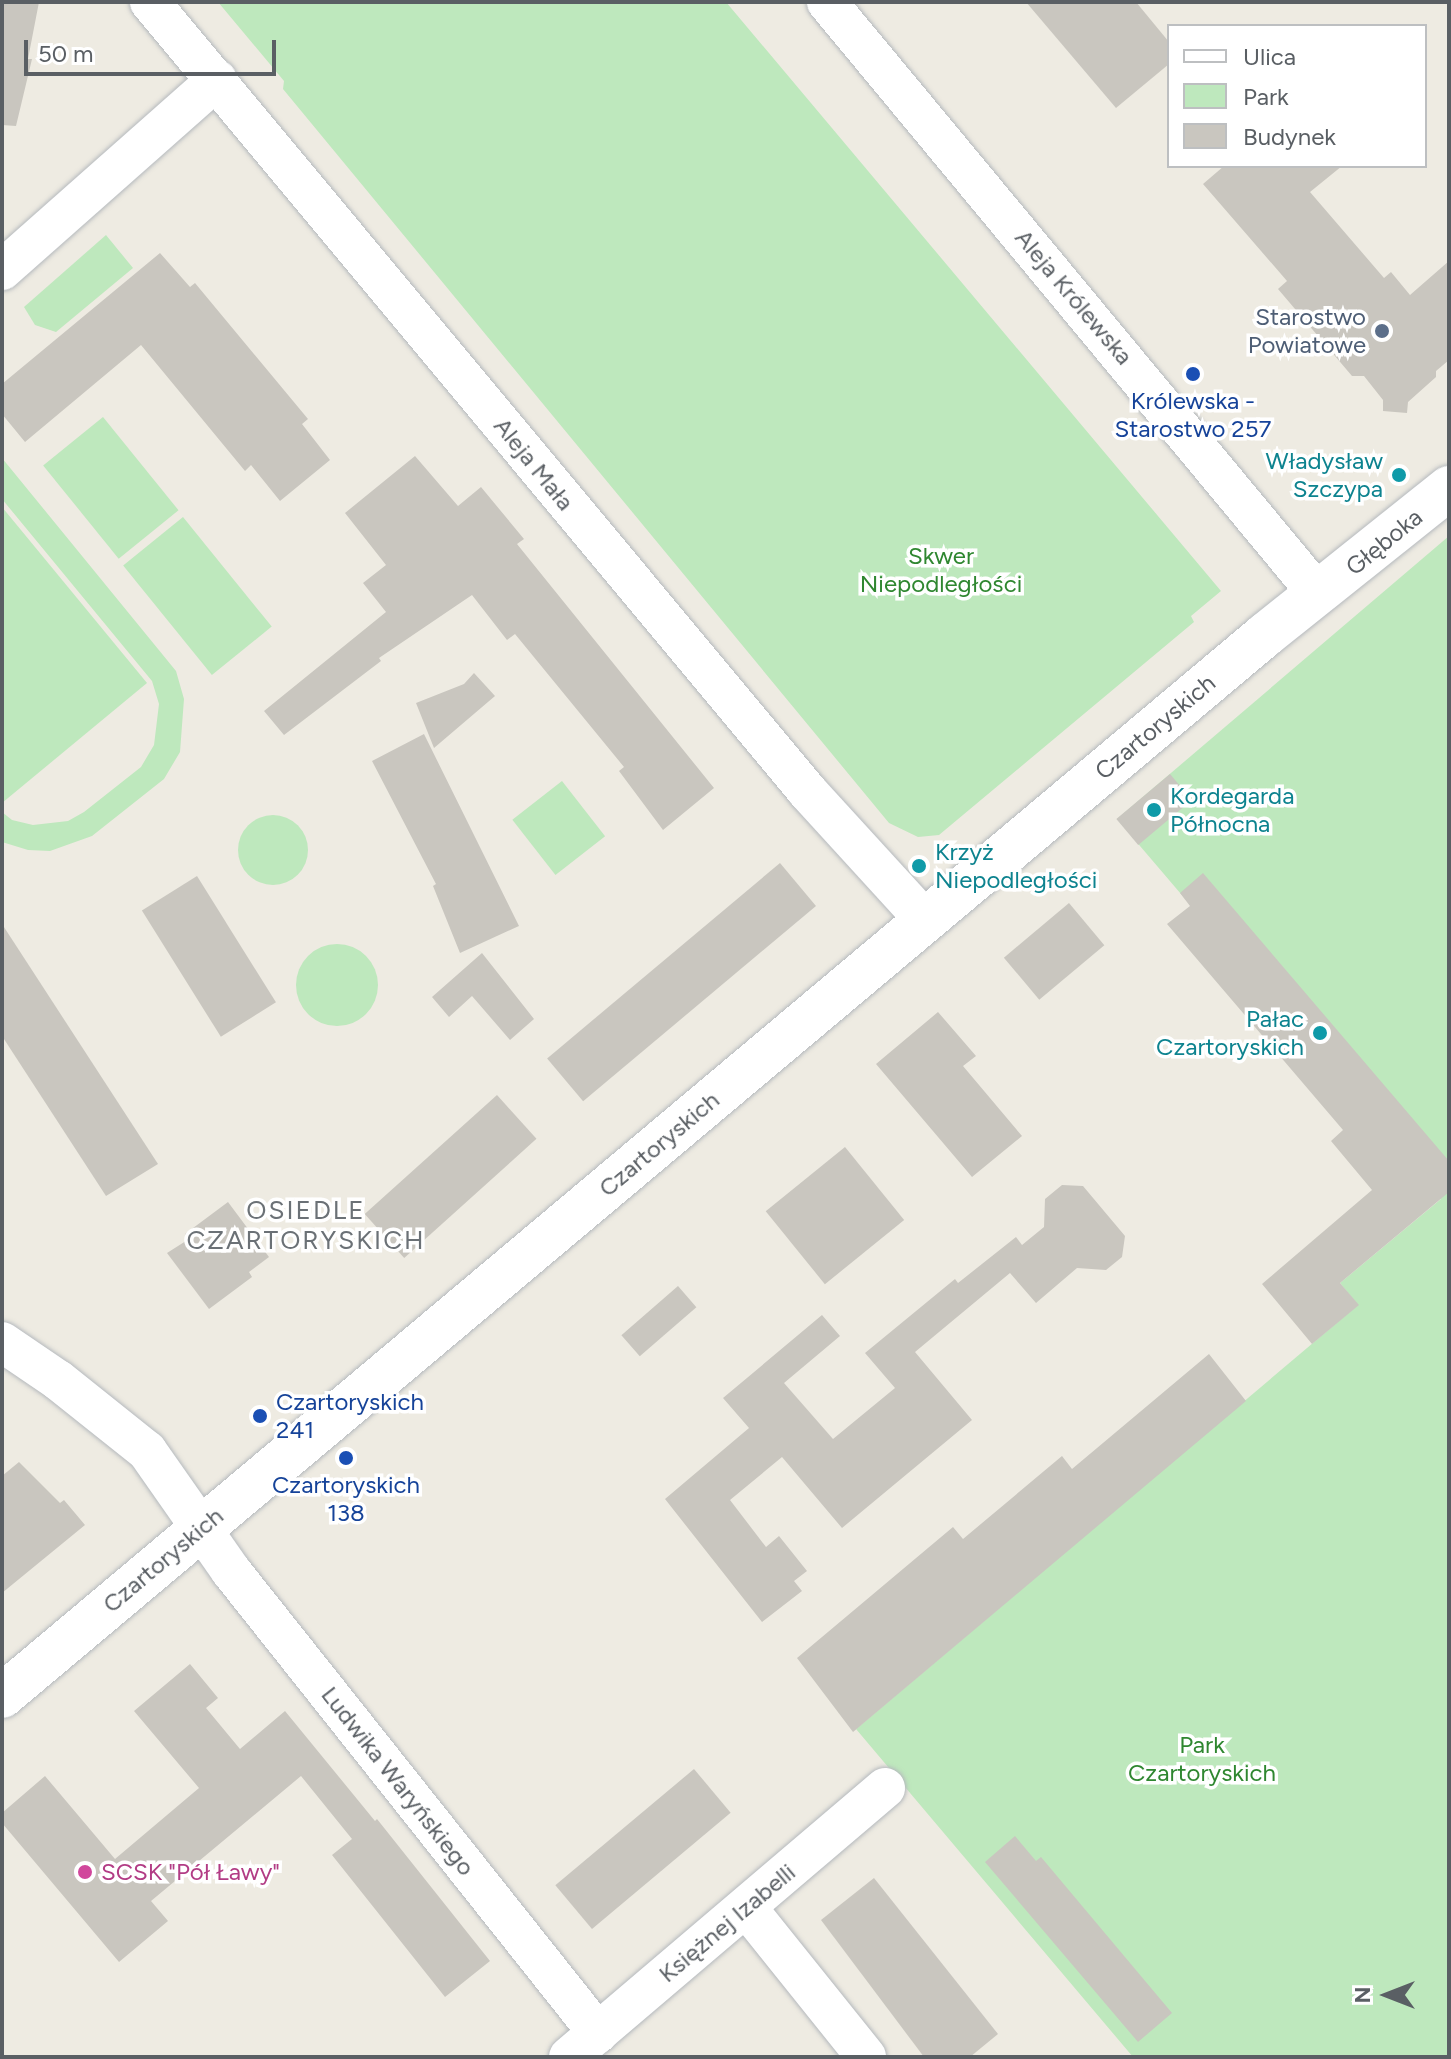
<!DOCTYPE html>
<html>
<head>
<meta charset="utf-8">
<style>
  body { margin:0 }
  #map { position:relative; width:1451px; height:2059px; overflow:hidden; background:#eeebe2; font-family:Figtree,sans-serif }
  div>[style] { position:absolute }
  .green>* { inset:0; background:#bee8bd; transform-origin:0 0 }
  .round { border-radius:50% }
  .building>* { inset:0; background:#c9c6bf; transform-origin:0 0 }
  .roads { filter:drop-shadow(0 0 2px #b5b9bd) drop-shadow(0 0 2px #b5b9bd) }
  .street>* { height:40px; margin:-20px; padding:0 20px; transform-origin:20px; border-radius:20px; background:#fff }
  .secondary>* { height:44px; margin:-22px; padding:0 22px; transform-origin:22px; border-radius:22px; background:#fff }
  .dots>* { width:22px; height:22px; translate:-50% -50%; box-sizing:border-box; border:4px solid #fff; border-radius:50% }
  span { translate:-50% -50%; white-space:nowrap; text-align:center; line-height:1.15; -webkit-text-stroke:7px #fff; paint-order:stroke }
  .street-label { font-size:24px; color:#5a5f64 }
  .service-label { font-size:24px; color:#4e5e75 }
  .right { translate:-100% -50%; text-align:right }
  .transit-label { font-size:24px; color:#164399 }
  .left { translate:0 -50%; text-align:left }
  .culture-label { font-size:24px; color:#0d838f }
  .park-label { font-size:24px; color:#2f8730 }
  .hotel-label { font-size:24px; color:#b23c85 }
  .neighbourhood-label { font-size:26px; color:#6b7176; letter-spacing:2px }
  .frame { position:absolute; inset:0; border:4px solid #5a5f64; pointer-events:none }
  .legend { position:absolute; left:1167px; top:24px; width:260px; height:144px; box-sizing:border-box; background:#fff; border:2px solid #bdbfc1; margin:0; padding:10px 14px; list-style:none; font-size:24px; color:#5a5f64 }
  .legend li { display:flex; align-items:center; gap:16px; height:40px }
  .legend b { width:40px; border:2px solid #bdbfc1 }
  .north { position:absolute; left:1347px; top:1955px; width:80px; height:80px; -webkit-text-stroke:6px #fff; paint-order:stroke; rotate:270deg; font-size:22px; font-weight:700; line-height:32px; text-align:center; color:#5a5f64 }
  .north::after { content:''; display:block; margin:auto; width:28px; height:36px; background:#5a5f64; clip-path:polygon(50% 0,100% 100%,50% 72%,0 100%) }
  .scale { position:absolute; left:24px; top:40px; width:252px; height:36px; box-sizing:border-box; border:4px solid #5a5f64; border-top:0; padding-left:10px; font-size:24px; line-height:28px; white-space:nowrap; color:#5a5f64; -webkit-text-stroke:6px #fff; paint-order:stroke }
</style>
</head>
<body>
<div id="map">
  <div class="green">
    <div style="clip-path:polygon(218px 2px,726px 2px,1221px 591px,1191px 616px,1194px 622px,939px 835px,918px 837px,889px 823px,283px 89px,284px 81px)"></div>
    <div style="clip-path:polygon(106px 235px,133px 268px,56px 332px,35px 325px,24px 307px)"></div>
    <div style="left:103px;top:417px;width:120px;height:77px;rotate:51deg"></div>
    <div style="clip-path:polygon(2px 458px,176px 671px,184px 699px,180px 752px,164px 779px,92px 836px,50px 851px,28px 850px,2px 842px,2px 812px,12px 820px,33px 825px,68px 821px,84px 812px,141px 767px,154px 745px,159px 704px,152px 681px,2px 499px)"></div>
    <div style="clip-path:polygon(2px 507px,147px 683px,2px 803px)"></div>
    <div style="left:183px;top:517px;width:141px;height:77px;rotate:51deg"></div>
    <div style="clip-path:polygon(1449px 536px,1449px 2057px,1133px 2057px,856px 1729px,1358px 1305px,1340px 1283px,1441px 1199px,1117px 819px)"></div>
    <div style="left:562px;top:781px;width:70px;height:63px;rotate:52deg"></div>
    <div class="round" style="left:238px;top:815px;width:70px;height:70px"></div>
    <div class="round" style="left:296px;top:944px;width:82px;height:82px"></div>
  </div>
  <div class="building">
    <div style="clip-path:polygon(2px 2px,39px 2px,28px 59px,32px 59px,16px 126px,2px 125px)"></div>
    <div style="clip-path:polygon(1026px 2px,1136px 2px,1169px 42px,1169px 64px,1116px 108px)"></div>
    <div style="clip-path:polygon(1224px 166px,1342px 166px,1310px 192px,1384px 278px,1391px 272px,1410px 295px,1449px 261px,1449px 360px,1436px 371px,1436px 377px,1408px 402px,1407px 413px,1383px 411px,1383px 400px,1364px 376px,1352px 376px,1278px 289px,1287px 281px,1203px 184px)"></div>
    <div style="clip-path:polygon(160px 253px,190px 287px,195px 283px,308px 419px,302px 424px,330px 460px,280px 501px,251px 465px,245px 471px,141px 345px,25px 442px,2px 414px,2px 384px)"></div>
    <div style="clip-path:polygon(415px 456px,458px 506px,481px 487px,524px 539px,517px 544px,714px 788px,663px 830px,619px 771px,624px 767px,515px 634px,507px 640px,472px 595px,379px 658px,381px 661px,284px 735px,264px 711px,386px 612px,363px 583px,386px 565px,345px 513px)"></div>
    <div style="clip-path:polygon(474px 673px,495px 696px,434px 748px,416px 703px,464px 684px)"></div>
    <div style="clip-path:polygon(424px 734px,519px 926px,460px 953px,433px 886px,436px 884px,372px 761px)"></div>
    <div style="left:1170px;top:774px;width:34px;height:70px;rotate:50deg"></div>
    <div style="left:780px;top:863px;width:56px;height:304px;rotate:50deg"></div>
    <div style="clip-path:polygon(1203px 873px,1449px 1161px,1449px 1192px,1340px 1283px,1359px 1305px,1312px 1344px,1262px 1284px,1372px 1190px,1331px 1141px,1343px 1130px,1167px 924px,1190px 906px,1180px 893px)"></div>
    <div style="left:197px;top:876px;width:149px;height:65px;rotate:58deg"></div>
    <div style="left:1069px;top:903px;width:55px;height:85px;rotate:50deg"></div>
    <div style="clip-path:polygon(2px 924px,158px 1164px,106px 1196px,2px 1036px)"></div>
    <div style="clip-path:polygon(482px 953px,534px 1019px,510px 1040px,472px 996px,449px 1017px,432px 997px)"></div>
    <div style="clip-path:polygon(938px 1012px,976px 1056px,963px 1066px,1022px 1136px,972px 1177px,876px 1064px)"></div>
    <div style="left:497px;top:1095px;width:59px;height:178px;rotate:48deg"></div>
    <div style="left:845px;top:1147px;width:94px;height:102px;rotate:51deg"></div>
    <div style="clip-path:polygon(1062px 1185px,1083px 1186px,1125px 1236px,1122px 1257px,1106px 1270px,1077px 1268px,1036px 1303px,1010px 1273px,915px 1352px,972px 1420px,842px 1528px,782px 1457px,730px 1500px,766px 1547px,779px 1536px,807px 1571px,794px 1581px,802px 1591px,762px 1622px,665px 1499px,749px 1428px,723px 1398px,822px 1315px,840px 1336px,784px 1383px,833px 1439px,895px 1388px,865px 1353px,955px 1279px,958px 1283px,1016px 1237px,1022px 1245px,1044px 1227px,1045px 1199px)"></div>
    <div style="clip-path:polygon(228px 1202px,269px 1257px,249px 1272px,252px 1277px,209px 1309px,167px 1253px,189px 1239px,185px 1234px)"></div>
    <div style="left:678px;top:1286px;width:28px;height:75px;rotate:49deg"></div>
    <div style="clip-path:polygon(1209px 1354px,1246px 1401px,853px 1732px,797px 1658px,953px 1527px,963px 1539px,1062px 1456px,1072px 1469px)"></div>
    <div style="clip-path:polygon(19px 1462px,60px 1503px,64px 1500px,85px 1525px,2px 1593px,2px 1476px)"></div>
    <div style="clip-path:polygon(190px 1664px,218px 1698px,206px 1708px,240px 1749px,285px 1711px,375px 1821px,377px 1819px,490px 1961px,445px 1997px,332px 1855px,352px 1839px,301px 1776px,151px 1901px,168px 1921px,119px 1962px,2px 1823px,2px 1813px,45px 1776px,115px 1859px,199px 1788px,134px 1711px)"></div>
    <div style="left:694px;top:1769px;width:57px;height:181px;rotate:50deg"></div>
    <div style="clip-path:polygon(1015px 1836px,1036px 1861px,1041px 1857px,1172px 2013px,1138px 2042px,985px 1862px)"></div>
    <div style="clip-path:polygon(874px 1878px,998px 2034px,970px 2057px,924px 2057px,821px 1920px)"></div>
  </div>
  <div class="roads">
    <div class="street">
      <div style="left:150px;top:2px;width:1028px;rotate:50.21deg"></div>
      <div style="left:808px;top:792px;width:173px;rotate:47.6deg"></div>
      <div style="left:827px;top:2px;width:769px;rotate:50.33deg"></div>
      <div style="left:2px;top:270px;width:287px;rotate:-41.5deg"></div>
      <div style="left:2px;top:1342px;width:68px;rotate:34.2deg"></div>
      <div style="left:58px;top:1380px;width:114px;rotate:38.6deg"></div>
      <div style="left:147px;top:1451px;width:146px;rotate:55deg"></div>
      <div style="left:231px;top:1571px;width:590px;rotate:51.54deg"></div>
      <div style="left:746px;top:1907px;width:192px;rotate:51.3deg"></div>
      <div style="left:569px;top:2057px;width:415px;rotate:-40.4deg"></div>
    </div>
    <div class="secondary">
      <div style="left:2px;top:1696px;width:1650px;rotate:-40.03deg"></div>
      <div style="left:1265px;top:635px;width:236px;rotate:-38.6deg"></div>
    </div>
  </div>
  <div class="dots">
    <div style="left:1382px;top:331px;background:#5c6f8a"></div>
    <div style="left:1193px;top:374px;background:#1a4fb4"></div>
    <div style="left:1399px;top:475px;background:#0f9aa8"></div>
    <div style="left:1154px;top:810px;background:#0f9aa8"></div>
    <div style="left:919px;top:866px;background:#0f9aa8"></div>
    <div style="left:1320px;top:1033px;background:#0f9aa8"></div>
    <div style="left:260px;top:1416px;background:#1a4fb4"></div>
    <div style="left:346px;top:1458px;background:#1a4fb4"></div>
    <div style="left:85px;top:1872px;background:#d1479c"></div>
  </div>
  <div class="street-label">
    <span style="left:1074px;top:297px;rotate:50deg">Aleja Królewska</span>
    <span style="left:534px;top:464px;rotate:51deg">Aleja Mała</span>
    <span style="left:1384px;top:542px;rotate:-39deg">Głęboka</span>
    <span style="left:1155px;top:727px;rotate:-40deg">Czartoryskich</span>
    <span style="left:659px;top:1144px;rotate:-40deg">Czartoryskich</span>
    <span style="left:163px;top:1560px;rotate:-40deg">Czartoryskich</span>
    <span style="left:398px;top:1781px;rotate:52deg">Ludwika Waryńskiego</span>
    <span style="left:727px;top:1923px;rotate:-40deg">Księżnej Izabelli</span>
  </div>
  <div class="service-label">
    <span class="right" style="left:1366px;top:331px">Starostwo<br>Powiatowe</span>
  </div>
  <div class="transit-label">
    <span style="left:1193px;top:415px">Królewska -<br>Starostwo 257</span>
    <span class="left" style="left:276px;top:1416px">Czartoryskich<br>241</span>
    <span style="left:346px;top:1499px">Czartoryskich<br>138</span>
  </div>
  <div class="culture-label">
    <span class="right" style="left:1383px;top:475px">Władysław<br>Szczypa</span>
    <span class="left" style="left:1170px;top:810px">Kordegarda<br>Północna</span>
    <span class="left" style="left:935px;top:866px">Krzyż<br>Niepodległości</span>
    <span class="right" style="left:1304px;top:1033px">Pałac<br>Czartoryskich</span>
  </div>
  <div class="park-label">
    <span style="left:941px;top:570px">Skwer<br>Niepodległości</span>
    <span style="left:1202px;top:1759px">Park<br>Czartoryskich</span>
  </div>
  <div class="hotel-label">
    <span class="left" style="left:101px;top:1872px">SCSK "Pół Ławy"</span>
  </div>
  <div class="neighbourhood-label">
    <span style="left:306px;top:1226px">OSIEDLE<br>CZARTORYSKICH</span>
  </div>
  <div class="frame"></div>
  <ul class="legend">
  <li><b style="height:10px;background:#fff"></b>Ulica</li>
  <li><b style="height:22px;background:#bee8bd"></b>Park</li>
  <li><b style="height:22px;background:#c9c6bf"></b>Budynek</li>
  </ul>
  <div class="north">N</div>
  <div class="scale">50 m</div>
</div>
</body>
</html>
